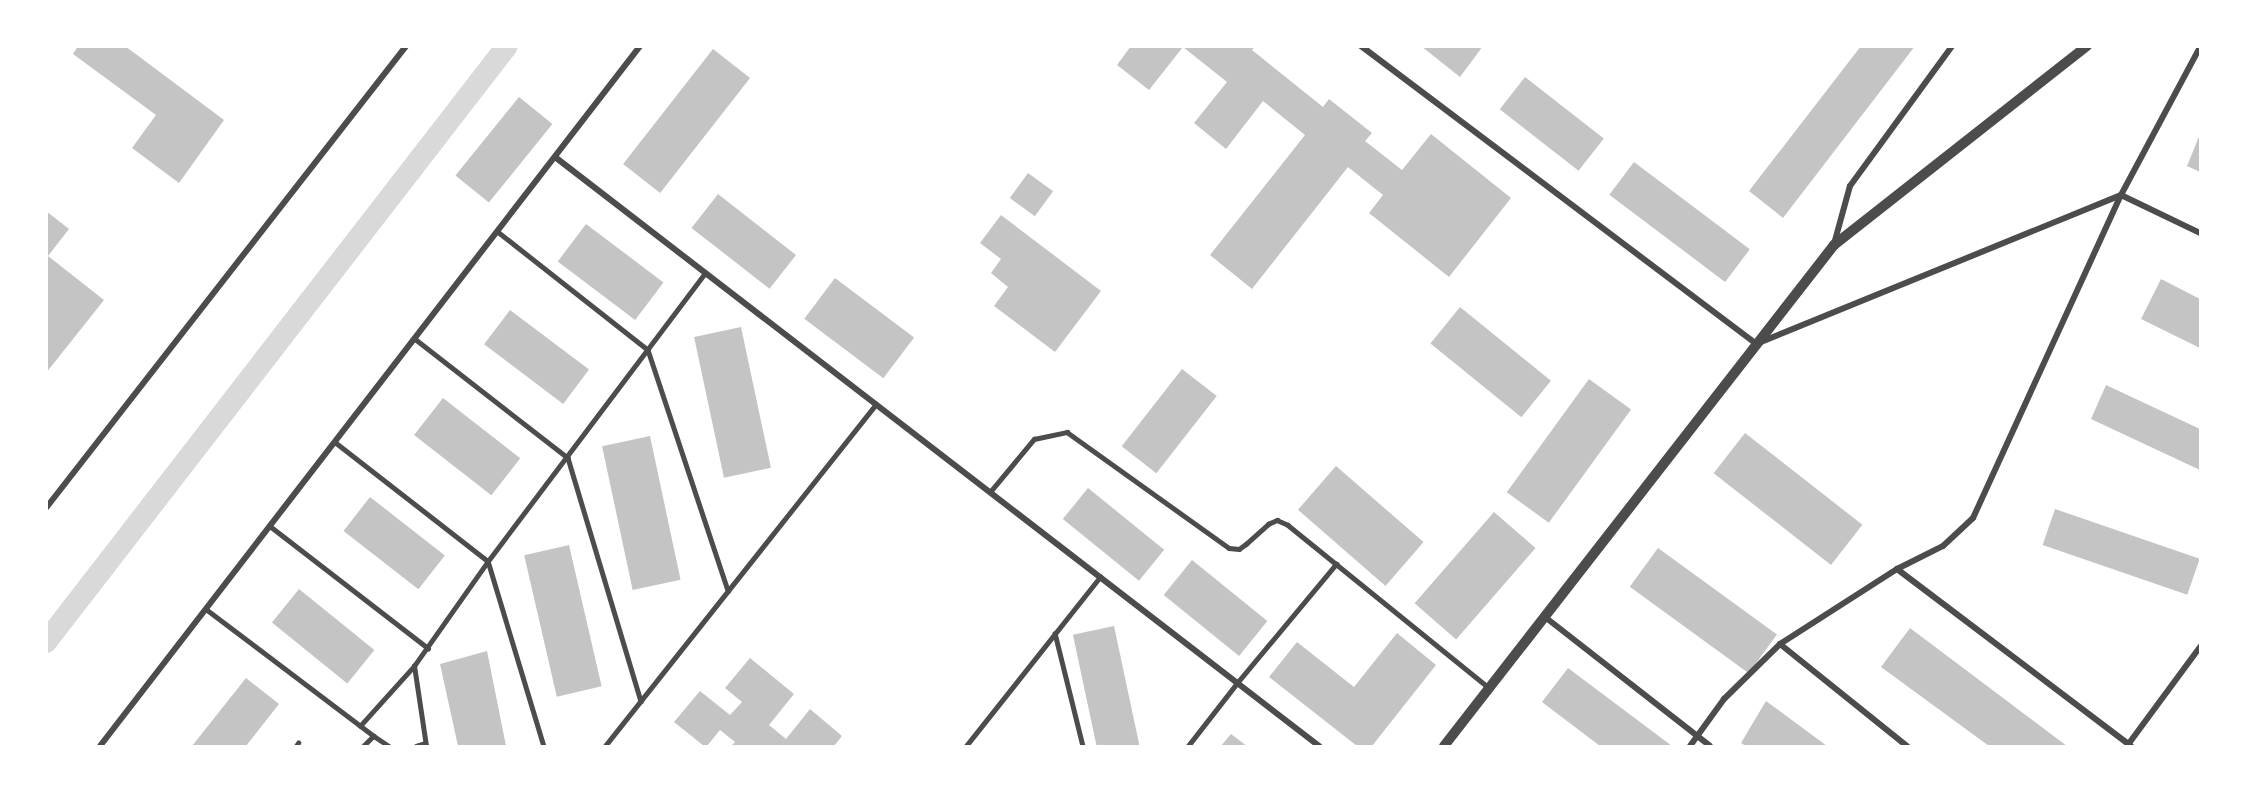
<!DOCTYPE html>
<html>
<head>
<meta charset="utf-8">
<style>
  body { margin:0 }
  #map { position:relative; width:2247px; height:793px; overflow:hidden; background:#fff; font-family:Rubik,sans-serif }
  div>[style] { position:absolute }
  .canal>* { height:22px; margin:-11px; padding:0 11px; transform-origin:11px; border-radius:11px; background:#d9d9d9 }
  .building>* { inset:0; background:#c4c4c4; transform-origin:0 0 }
  .service>* { height:4.5px; margin:-2.25px; padding:0 2.25px; transform-origin:2.25px; border-radius:2.25px; background:#4c4c4c }
  .minor>* { height:6px; margin:-3px; padding:0 3px; transform-origin:3px; border-radius:3px; background:#4c4c4c }
  .tertiary>* { height:10px; margin:-5px; padding:0 5px; transform-origin:5px; border-radius:5px; background:#4c4c4c }
  span { translate:-50% -50%; white-space:nowrap; text-align:center; line-height:1.15; -webkit-text-stroke:6px #fff; paint-order:stroke }
  .frame { position:absolute; inset:0; border:48px solid #fff; pointer-events:none }
</style>
</head>
<body>
<div id="map">
  <div class="canal">
    <div style="left:46px;top:642px;width:753px;rotate:-52.28deg"></div>
  </div>
  <div class="building">
    <div style="clip-path:polygon(78px 46px,125px 46px,224px 120px,179px 183px,132px 148px,156px 115px,73px 54px)"></div>
    <div style="clip-path:polygon(1131px 46px,1255px 46px,1252px 50px,1323px 107px,1329px 99px,1372px 133px,1365px 141px,1402px 170px,1431px 134px,1511px 198px,1449px 277px,1369px 213px,1383px 195px,1348px 167px,1252px 289px,1210px 255px,1305px 135px,1263px 101px,1226px 149px,1194px 123px,1227px 82px,1183px 47px,1149px 90px,1117px 65px)"></div>
    <div style="clip-path:polygon(1421px 46px,1483px 46px,1460px 77px)"></div>
    <div style="clip-path:polygon(1861px 46px,1915px 46px,1783px 218px,1749px 191px)"></div>
    <div style="left:713px;top:49px;width:47px;height:146px;rotate:38deg"></div>
    <div style="left:1525px;top:77px;width:100px;height:41px;rotate:38deg"></div>
    <div style="left:519px;top:97px;width:43px;height:101px;rotate:39deg"></div>
    <div style="clip-path:polygon(2200px 134px,2200px 172px,2187px 166px)"></div>
    <div style="left:1634px;top:162px;width:145px;height:41px;rotate:37deg"></div>
    <div style="left:1028px;top:173px;width:31px;height:31px;rotate:36deg"></div>
    <div style="left:718px;top:194px;width:99px;height:43px;rotate:38deg"></div>
    <div style="clip-path:polygon(46px 211px,69px 229px,48px 256px,104px 300px,46px 373px)"></div>
    <div style="clip-path:polygon(1001px 215px,1101px 291px,1055px 352px,994px 306px,1008px 287px,991px 273px,1001px 259px,980px 243px)"></div>
    <div style="left:586px;top:224px;width:97px;height:47px;rotate:37deg"></div>
    <div style="left:835px;top:278px;width:99px;height:51px;rotate:37deg"></div>
    <div style="clip-path:polygon(2161px 279px,2200px 299px,2200px 348px,2141px 319px)"></div>
    <div style="left:1460px;top:307px;width:117px;height:47px;rotate:39deg"></div>
    <div style="left:510px;top:310px;width:99px;height:43px;rotate:37deg"></div>
    <div style="left:741px;top:327px;width:144px;height:48px;rotate:78deg"></div>
    <div style="left:1182px;top:369px;width:44px;height:98px;rotate:38deg"></div>
    <div style="left:1589px;top:379px;width:52px;height:140px;rotate:36deg"></div>
    <div style="clip-path:polygon(2106px 385px,2200px 429px,2200px 470px,2091px 419px)"></div>
    <div style="left:443px;top:398px;width:98px;height:47px;rotate:38deg"></div>
    <div style="left:1745px;top:433px;width:149px;height:51px;rotate:38deg"></div>
    <div style="left:650px;top:436px;width:147px;height:49px;rotate:78deg"></div>
    <div style="left:1336px;top:466px;width:116px;height:58px;rotate:41deg"></div>
    <div style="left:1088px;top:488px;width:98px;height:40px;rotate:39deg"></div>
    <div style="left:370px;top:497px;width:95px;height:43px;rotate:38deg"></div>
    <div style="left:2055px;top:509px;width:153px;height:38px;rotate:19deg"></div>
    <div style="left:1494px;top:512px;width:55px;height:121px;rotate:41deg"></div>
    <div style="left:569px;top:545px;width:145px;height:46px;rotate:77deg"></div>
    <div style="left:1658px;top:548px;width:147px;height:48px;rotate:36deg"></div>
    <div style="left:1192px;top:560px;width:97px;height:45px;rotate:39deg"></div>
    <div style="left:299px;top:589px;width:97px;height:43px;rotate:39deg"></div>
    <div style="left:1114px;top:626px;width:123px;height:42px;rotate:78deg"></div>
    <div style="clip-path:polygon(1910px 628px,2067px 746px,1989px 746px,1881px 667px)"></div>
    <div style="clip-path:polygon(1397px 633px,1436px 665px,1372px 746px,1357px 746px,1269px 677px,1297px 642px,1354px 687px)"></div>
    <div style="clip-path:polygon(487px 651px,506px 746px,458px 746px,440px 664px)"></div>
    <div style="clip-path:polygon(750px 658px,794px 694px,769px 725px,786px 739px,810px 709px,842px 736px,834px 746px,731px 746px,735px 742px,720px 730px,707px 746px,704px 746px,674px 722px,700px 691px,730px 715px,742px 702px,725px 688px)"></div>
    <div style="clip-path:polygon(1568px 668px,1672px 746px,1600px 746px,1542px 702px)"></div>
    <div style="clip-path:polygon(246px 678px,279px 704px,246px 746px,192px 746px)"></div>
    <div style="clip-path:polygon(1766px 701px,1827px 746px,1746px 746px,1741px 743px)"></div>
    <div style="clip-path:polygon(1231px 734px,1247px 746px,1221px 746px)"></div>
  </div>
  <div class="service">
    <div style="left:497px;top:231px;width:192px;rotate:38.2deg"></div>
    <div style="left:648px;top:350px;width:254px;rotate:71.6deg"></div>
    <div style="left:414px;top:338px;width:195px;rotate:37.9deg"></div>
    <div style="left:568px;top:458px;width:254px;rotate:73.3deg"></div>
    <div style="left:335px;top:442px;width:194px;rotate:37.9deg"></div>
    <div style="left:488px;top:561px;width:193px;rotate:73.2deg"></div>
    <div style="left:990px;top:492px;width:69px;rotate:-50.3deg"></div>
    <div style="left:1034px;top:439px;width:34px;rotate:-12deg"></div>
    <div style="left:1067px;top:432px;width:199px;rotate:35.6deg"></div>
    <div style="left:1229px;top:548px;width:10px;rotate:6deg"></div>
    <div style="left:1239px;top:549px;width:9px;rotate:-36deg"></div>
    <div style="left:1246px;top:544px;width:30px;rotate:-42deg"></div>
    <div style="left:1268px;top:524px;width:10px;rotate:-24deg"></div>
    <div style="left:1277px;top:520px;width:12px;rotate:24deg"></div>
    <div style="left:1288px;top:525px;width:259px;rotate:39deg"></div>
    <div style="left:270px;top:526px;width:200px;rotate:37.7deg"></div>
    <div style="left:206px;top:609px;width:211px;rotate:37.1deg"></div>
    <div style="left:374px;top:736px;width:14px;rotate:135deg"></div>
    <div style="left:1055px;top:633px;width:116px;rotate:76.1deg"></div>
    <div style="left:360px;top:726px;width:81px;rotate:-48deg"></div>
    <div style="left:374px;top:736px;width:18px;rotate:34deg"></div>
    <div style="left:296px;top:746px;width:4px;rotate:-56deg"></div>
    <div style="left:416px;top:746px;width:9px;rotate:-18deg"></div>
    <div style="left:426px;top:746px;width:81px;rotate:-98.5deg"></div>
    <div style="left:414px;top:666px;width:128px;rotate:-54.8deg"></div>
    <div style="left:488px;top:561px;width:361px;rotate:-53deg"></div>
    <div style="left:605px;top:746px;width:436px;rotate:-51.6deg"></div>
    <div style="left:966px;top:746px;width:216px;rotate:-51.6deg"></div>
    <div style="left:1188px;top:746px;width:80px;rotate:-52.1deg"></div>
    <div style="left:1237px;top:683px;width:155px;rotate:-50.2deg"></div>
  </div>
  <div class="minor">
    <div style="left:1361px;top:46px;width:495px;rotate:37deg"></div>
    <div style="left:1756px;top:344px;width:394px;rotate:-22.2deg"></div>
    <div style="left:2121px;top:195px;width:88px;rotate:25.7deg"></div>
    <div style="left:555px;top:157px;width:965px;rotate:37.63deg"></div>
    <div style="left:1834px;top:244px;width:60px;rotate:-74.6deg"></div>
    <div style="left:1850px;top:186px;width:173px;rotate:-53.9deg"></div>
    <div style="left:46px;top:508px;width:586px;rotate:-52.07deg"></div>
    <div style="left:1897px;top:569px;width:293px;rotate:37.1deg"></div>
    <div style="left:1545px;top:617px;width:209px;rotate:38deg"></div>
    <div style="left:1780px;top:644px;width:163px;rotate:38.8deg"></div>
    <div style="left:100px;top:746px;width:884px;rotate:-52.35deg"></div>
    <div style="left:1690px;top:746px;width:58px;rotate:-54.1deg"></div>
    <div style="left:1724px;top:699px;width:78px;rotate:-44.5deg"></div>
    <div style="left:1780px;top:644px;width:139px;rotate:-32.7deg"></div>
    <div style="left:1897px;top:569px;width:51px;rotate:-26.6deg"></div>
    <div style="left:1943px;top:546px;width:41px;rotate:-43deg"></div>
    <div style="left:1973px;top:518px;width:355px;rotate:-65.4deg"></div>
    <div style="left:2121px;top:195px;width:168px;rotate:-61.9deg"></div>
    <div style="left:2127px;top:746px;width:123px;rotate:-53.6deg"></div>
  </div>
  <div class="tertiary">
    <div style="left:1444px;top:746px;width:635px;rotate:-52.1deg"></div>
    <div style="left:1834px;top:245px;width:322px;rotate:-38.2deg"></div>
  </div>
  <div class="frame"></div>
</div>
</body>
</html>
